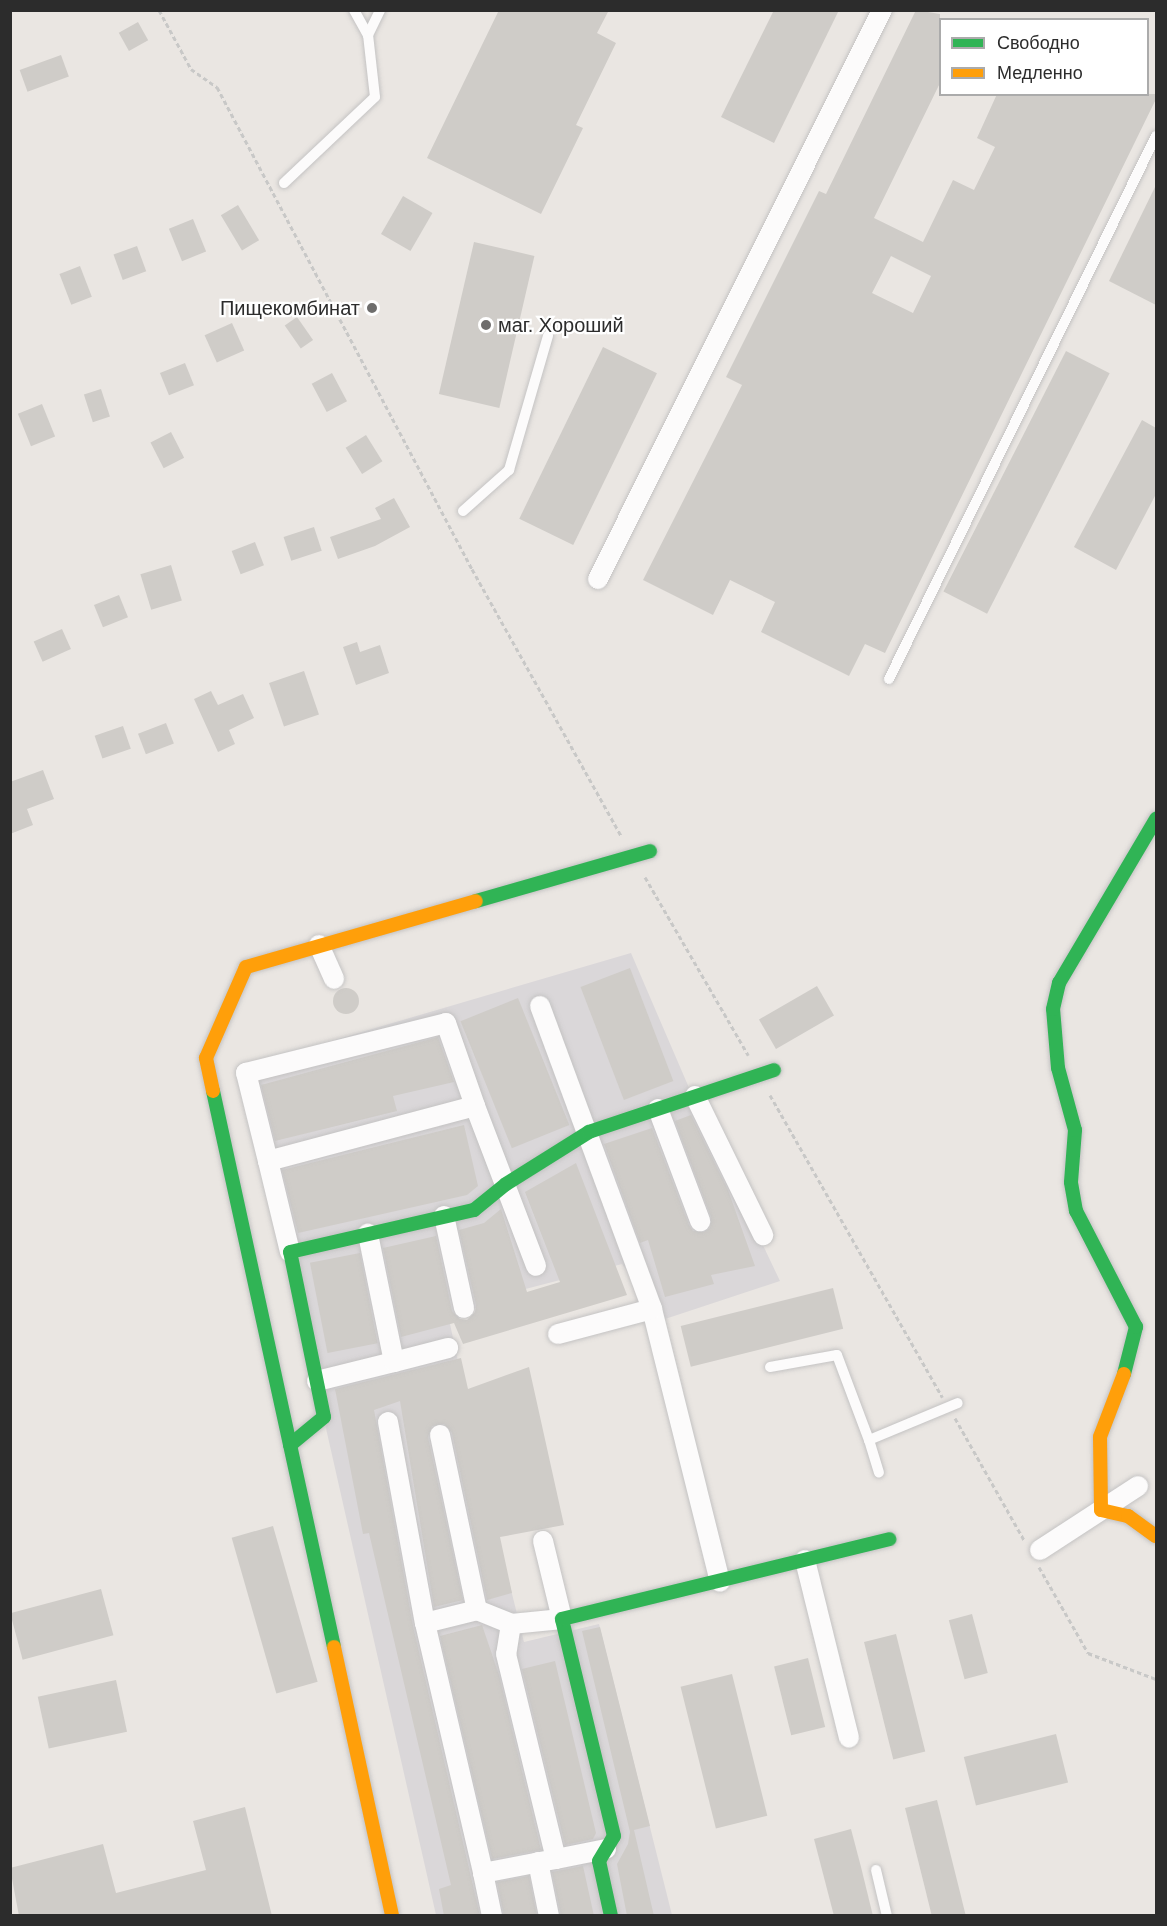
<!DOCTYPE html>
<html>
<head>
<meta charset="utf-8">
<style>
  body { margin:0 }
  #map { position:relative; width:1167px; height:1926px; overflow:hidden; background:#eae6e2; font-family:Helvetica,sans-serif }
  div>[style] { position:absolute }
  .industrial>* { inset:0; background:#dad7d9 }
  .building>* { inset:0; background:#cfccc8; transform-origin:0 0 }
  .round { border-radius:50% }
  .path>* { height:3px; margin-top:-1.5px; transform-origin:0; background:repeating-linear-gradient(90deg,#c8c8c7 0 4.5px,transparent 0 7.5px) }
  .roads { filter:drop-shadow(0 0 2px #c4c3c3) drop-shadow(0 0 2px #c4c3c3) }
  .lane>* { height:10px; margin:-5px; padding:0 5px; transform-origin:5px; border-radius:5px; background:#fcfbfb }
  .street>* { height:20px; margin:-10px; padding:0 10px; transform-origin:10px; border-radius:10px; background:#fcfbfb }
  .fast>* { height:14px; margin:-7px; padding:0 7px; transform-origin:7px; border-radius:7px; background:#30b455 }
  .slow>* { height:14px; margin:-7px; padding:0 7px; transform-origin:7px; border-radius:7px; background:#ff9f0a }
  .dots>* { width:16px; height:16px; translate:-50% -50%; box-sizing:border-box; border:3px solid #fff; border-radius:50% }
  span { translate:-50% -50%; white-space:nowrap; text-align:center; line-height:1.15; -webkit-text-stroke:4.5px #fff; paint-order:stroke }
  .poi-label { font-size:20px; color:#2c2c2c }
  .right { translate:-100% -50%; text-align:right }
  .left { translate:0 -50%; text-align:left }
  .frame { position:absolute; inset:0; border:12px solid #2c2c2c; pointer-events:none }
  .legend { position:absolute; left:939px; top:18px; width:210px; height:78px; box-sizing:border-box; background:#fff; border:2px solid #ababab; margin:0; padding:8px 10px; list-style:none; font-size:18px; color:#2c2c2c }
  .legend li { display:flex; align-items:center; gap:12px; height:30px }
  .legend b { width:30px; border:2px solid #ababab }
</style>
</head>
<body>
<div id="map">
  <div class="industrial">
    <div style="clip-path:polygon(631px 953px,699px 1111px,780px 1281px,662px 1320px,622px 1264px,491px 1298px,450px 1324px,480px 1465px,524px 1642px,599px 1624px,672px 1915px,436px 1915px,318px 1393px,236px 1069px)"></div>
  </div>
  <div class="building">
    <div style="clip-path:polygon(499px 10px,609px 10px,597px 33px,616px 43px,576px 125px,583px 128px,541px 214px,427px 158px)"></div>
    <div style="clip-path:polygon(774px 10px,839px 10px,774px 143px,721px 117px)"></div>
    <div style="clip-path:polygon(evenodd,916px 10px,940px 14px,940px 83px,874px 218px,923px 242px,953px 180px,974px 190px,995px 147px,977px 138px,997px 94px,1156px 94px,1156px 99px,885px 653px,865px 644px,849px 676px,761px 632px,775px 602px,730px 580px,713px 615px,643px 580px,742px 385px,726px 377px,819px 191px,826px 194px,916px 10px,891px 256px,931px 276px,913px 313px,872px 293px,891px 256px)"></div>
    <div style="left:138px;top:22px;width:21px;height:22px;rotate:61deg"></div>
    <div style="left:61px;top:55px;width:23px;height:44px;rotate:70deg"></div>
    <div style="clip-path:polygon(1156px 185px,1156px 305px,1109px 281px)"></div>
    <div style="left:403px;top:196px;width:34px;height:44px;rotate:30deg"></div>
    <div style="left:238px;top:205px;width:41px;height:20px;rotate:59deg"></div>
    <div style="left:193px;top:219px;width:35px;height:26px;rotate:68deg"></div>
    <div style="left:474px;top:242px;width:62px;height:156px;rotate:13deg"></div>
    <div style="left:137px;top:246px;width:27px;height:25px;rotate:70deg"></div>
    <div style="left:80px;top:266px;width:33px;height:22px;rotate:69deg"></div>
    <div style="left:297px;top:317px;width:28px;height:15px;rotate:55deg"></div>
    <div style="left:232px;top:323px;width:30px;height:30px;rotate:66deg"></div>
    <div style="left:603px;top:347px;width:60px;height:191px;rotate:26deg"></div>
    <div style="left:1066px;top:351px;width:49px;height:270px;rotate:27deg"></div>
    <div style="left:185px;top:363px;width:24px;height:27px;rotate:68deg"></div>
    <div style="left:332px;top:373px;width:32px;height:23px;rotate:62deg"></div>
    <div style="left:101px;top:389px;width:29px;height:18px;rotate:72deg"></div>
    <div style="left:42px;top:404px;width:35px;height:26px;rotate:68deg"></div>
    <div style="clip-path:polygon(1142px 420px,1156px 428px,1156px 494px,1116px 570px,1074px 547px)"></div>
    <div style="left:171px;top:432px;width:29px;height:23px;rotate:63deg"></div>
    <div style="left:366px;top:435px;width:31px;height:24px;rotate:58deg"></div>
    <div style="clip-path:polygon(394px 498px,410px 527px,375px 546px,338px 559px,330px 537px,381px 519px,375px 508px)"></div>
    <div style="left:314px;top:527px;width:25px;height:32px;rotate:72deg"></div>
    <div style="left:255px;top:542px;width:25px;height:25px;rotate:69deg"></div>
    <div style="left:171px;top:565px;width:37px;height:32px;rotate:73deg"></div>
    <div style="left:119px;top:595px;width:24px;height:27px;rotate:68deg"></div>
    <div style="left:62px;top:629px;width:22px;height:31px;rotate:66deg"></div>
    <div style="clip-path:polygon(357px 642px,360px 652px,380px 645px,389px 673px,356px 685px,343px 647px)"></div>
    <div style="left:304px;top:671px;width:46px;height:37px;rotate:71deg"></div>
    <div style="clip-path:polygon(211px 691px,218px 705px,243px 694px,254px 718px,229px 730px,235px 744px,218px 752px,194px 699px)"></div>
    <div style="left:166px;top:723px;width:22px;height:30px;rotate:69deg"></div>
    <div style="left:123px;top:726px;width:24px;height:30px;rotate:71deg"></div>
    <div style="clip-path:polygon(43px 770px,54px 799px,27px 809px,33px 825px,10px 834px,10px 782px)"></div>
    <div style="left:630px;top:968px;width:121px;height:53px;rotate:69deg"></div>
    <div style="left:817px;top:986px;width:34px;height:67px;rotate:60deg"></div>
    <div class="round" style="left:333px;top:988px;width:26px;height:26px"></div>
    <div style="left:518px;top:998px;width:137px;height:62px;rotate:68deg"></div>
    <div style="clip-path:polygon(438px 1037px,454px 1082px,393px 1096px,397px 1111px,275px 1141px,261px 1085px)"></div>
    <div style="clip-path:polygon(691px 1115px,728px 1190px,755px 1266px,711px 1275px,714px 1284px,665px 1297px,648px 1240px,640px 1243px,604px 1144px,652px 1128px,689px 1225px,693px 1231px,704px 1232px,710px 1228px,711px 1217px,675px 1121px)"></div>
    <div style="clip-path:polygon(464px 1125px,478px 1186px,467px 1195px,298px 1233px,282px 1170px)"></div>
    <div style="clip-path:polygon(576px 1163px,627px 1295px,463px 1344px,454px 1323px,401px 1337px,383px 1248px,436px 1236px,452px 1311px,460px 1319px,467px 1320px,475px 1312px,476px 1305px,459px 1230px,484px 1223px,501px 1209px,527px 1292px,560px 1282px,525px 1192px)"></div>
    <div style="left:360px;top:1253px;width:92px;height:51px;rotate:79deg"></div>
    <div style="left:833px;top:1288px;width:42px;height:157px;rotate:76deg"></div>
    <div style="clip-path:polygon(461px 1358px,468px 1389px,529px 1367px,564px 1525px,500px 1537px,512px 1593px,487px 1600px,452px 1433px,444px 1424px,432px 1426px,428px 1437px,463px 1600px,434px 1607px,400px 1401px,374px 1410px,413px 1626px,480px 1916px,444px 1916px,439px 1889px,451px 1885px,369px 1533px,363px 1534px,335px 1389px)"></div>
    <div style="left:273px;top:1526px;width:162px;height:43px;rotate:74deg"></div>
    <div style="left:101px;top:1589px;width:48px;height:94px;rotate:75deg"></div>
    <div style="left:972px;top:1614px;width:61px;height:24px;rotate:75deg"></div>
    <div style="clip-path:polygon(482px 1625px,499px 1675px,541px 1850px,492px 1859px,440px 1636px)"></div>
    <div style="clip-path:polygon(600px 1627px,650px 1826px,634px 1830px,654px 1916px,627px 1916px,617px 1864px,628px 1844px,630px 1832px,582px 1631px)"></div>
    <div style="left:896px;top:1634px;width:121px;height:33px;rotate:76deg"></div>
    <div style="left:808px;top:1658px;width:71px;height:35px;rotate:76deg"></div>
    <div style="clip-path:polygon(555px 1661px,596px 1833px,593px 1839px,565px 1845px,522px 1669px)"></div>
    <div style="left:732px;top:1674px;width:146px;height:53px;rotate:76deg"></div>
    <div style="left:116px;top:1680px;width:53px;height:80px;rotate:78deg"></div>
    <div style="left:1056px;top:1734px;width:50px;height:95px;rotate:76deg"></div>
    <div style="left:937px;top:1800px;width:120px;height:33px;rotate:76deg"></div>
    <div style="clip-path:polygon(245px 1807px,272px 1916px,19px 1916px,10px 1868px,103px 1844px,116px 1893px,206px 1870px,193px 1821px)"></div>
    <div style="clip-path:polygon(851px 1829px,861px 1867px,873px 1916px,834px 1916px,814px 1839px)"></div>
    <div style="clip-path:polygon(583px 1866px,594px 1916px,561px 1916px,552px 1872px)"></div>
    <div style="clip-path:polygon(529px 1876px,537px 1916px,504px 1916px,497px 1882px)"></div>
  </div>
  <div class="path">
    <div style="left:159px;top:10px;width:67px;rotate:61.5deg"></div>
    <div style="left:191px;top:69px;width:32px;rotate:35deg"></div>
    <div style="left:217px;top:87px;width:545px;rotate:62.12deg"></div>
    <div style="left:472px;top:569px;width:307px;rotate:60.8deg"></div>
    <div style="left:645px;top:877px;width:206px;rotate:59.9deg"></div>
    <div style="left:770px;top:1095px;width:348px;rotate:60.3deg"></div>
    <div style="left:955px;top:1418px;width:140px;rotate:60.5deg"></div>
    <div style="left:1039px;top:1567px;width:99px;rotate:60.3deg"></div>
    <div style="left:1088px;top:1653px;width:73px;rotate:20.9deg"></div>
  </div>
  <div class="roads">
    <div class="lane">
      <div style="left:354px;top:10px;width:29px;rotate:61deg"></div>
      <div style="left:284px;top:183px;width:125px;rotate:-43.4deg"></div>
      <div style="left:375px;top:97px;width:62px;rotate:-96.4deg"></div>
      <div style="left:368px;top:35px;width:28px;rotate:-64deg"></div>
      <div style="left:463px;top:511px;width:62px;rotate:-41.7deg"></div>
      <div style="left:509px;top:470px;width:140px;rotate:-73.8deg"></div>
      <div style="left:889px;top:679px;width:605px;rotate:-63.82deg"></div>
      <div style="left:770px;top:1367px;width:68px;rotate:-10.2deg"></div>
      <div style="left:837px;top:1355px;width:91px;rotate:69.4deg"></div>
      <div style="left:869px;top:1440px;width:96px;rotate:-22.6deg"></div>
      <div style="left:869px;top:1440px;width:34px;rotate:73deg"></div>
      <div style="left:876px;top:1870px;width:47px;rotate:76.6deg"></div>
    </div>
    <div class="street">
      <div style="left:598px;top:579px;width:636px;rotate:-63.48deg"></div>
      <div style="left:319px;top:945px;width:37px;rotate:66deg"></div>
      <div style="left:540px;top:1006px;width:323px;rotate:69.7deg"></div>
      <div style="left:652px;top:1309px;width:281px;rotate:76deg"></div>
      <div style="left:695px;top:1096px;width:155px;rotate:63.9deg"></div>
      <div style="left:658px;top:1109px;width:120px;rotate:69.4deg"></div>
      <div style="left:268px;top:1161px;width:91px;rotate:-104deg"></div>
      <div style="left:246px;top:1073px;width:206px;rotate:-14deg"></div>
      <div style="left:446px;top:1023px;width:88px;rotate:70.7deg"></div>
      <div style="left:444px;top:1216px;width:94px;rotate:77.7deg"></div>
      <div style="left:290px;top:1252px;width:94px;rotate:-103.6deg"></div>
      <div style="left:268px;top:1161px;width:214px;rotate:-14.9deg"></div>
      <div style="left:475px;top:1106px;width:171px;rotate:69.1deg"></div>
      <div style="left:558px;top:1334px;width:97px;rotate:-14.9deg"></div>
      <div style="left:394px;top:1362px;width:56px;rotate:-14.5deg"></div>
      <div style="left:317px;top:1381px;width:79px;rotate:-13.9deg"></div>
      <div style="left:394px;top:1362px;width:131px;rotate:-101.5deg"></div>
      <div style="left:388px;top:1422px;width:204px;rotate:79.6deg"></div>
      <div style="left:425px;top:1623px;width:54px;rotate:-14deg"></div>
      <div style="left:440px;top:1435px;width:179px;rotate:78.1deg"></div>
      <div style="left:477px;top:1610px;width:37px;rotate:22deg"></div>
      <div style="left:543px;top:1541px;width:80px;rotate:76.3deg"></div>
      <div style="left:562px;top:1619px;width:51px;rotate:174.4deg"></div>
      <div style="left:511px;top:1624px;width:30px;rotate:99deg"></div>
      <div style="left:506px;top:1654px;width:211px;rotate:76.3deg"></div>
      <div style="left:556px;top:1859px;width:51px;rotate:-11.3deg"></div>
      <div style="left:1040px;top:1550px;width:117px;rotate:-33.1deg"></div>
      <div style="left:805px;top:1560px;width:183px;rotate:76.1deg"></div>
      <div style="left:425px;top:1623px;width:257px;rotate:76.9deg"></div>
      <div style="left:538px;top:1862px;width:55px;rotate:78.5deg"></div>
      <div style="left:492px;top:1916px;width:44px;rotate:-101.8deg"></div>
      <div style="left:483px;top:1873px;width:74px;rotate:-10.9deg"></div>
    </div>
    <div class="fast">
      <div style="left:476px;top:901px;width:181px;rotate:-16deg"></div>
      <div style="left:213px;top:1091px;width:569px;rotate:77.72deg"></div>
      <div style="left:1124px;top:1374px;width:49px;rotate:-75.7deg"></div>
      <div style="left:1136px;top:1327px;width:131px;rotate:-117.3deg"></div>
      <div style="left:1076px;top:1211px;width:29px;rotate:-100deg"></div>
      <div style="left:1071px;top:1182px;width:52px;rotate:-85.6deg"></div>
      <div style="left:1075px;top:1130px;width:64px;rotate:-105.3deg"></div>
      <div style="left:1058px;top:1068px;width:59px;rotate:-94.8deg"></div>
      <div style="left:1053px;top:1009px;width:27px;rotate:-77deg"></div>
      <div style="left:1059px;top:983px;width:191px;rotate:-59.4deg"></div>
      <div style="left:290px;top:1445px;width:44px;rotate:-39.5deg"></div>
      <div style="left:324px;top:1417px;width:168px;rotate:-101.6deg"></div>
      <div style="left:290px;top:1252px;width:189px;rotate:-12.9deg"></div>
      <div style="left:474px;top:1210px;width:41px;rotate:-39.1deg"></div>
      <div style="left:506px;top:1184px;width:98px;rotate:-32.1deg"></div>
      <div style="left:589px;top:1132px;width:195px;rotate:-18.5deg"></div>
      <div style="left:611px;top:1916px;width:56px;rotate:-102.3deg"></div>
      <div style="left:599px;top:1861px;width:29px;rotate:-59deg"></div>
      <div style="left:614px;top:1836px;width:223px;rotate:-103.5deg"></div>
      <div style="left:562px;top:1619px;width:337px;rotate:-13.7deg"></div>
    </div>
    <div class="slow">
      <div style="left:213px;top:1091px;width:34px;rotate:-102deg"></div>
      <div style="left:206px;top:1058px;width:99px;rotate:-66.3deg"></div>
      <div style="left:246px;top:967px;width:239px;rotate:-16deg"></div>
      <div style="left:1124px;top:1374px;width:67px;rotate:110.9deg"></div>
      <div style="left:1100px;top:1437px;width:73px;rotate:89.2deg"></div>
      <div style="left:1101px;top:1510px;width:28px;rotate:13deg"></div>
      <div style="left:1128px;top:1516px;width:34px;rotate:36deg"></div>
      <div style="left:334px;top:1647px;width:275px;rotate:77.8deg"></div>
    </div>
  </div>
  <div class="dots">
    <div style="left:372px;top:308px;background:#6e6d6c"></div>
    <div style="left:486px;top:325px;background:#6e6d6c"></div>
  </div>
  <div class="poi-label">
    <span class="right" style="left:360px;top:308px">Пищекомбинат</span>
    <span class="left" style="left:498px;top:325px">маг. Хороший</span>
  </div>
  <div class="frame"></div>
  <ul class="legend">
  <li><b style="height:8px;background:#30b455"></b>Свободно</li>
  <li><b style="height:8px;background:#ff9f0a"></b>Медленно</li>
  </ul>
</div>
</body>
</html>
